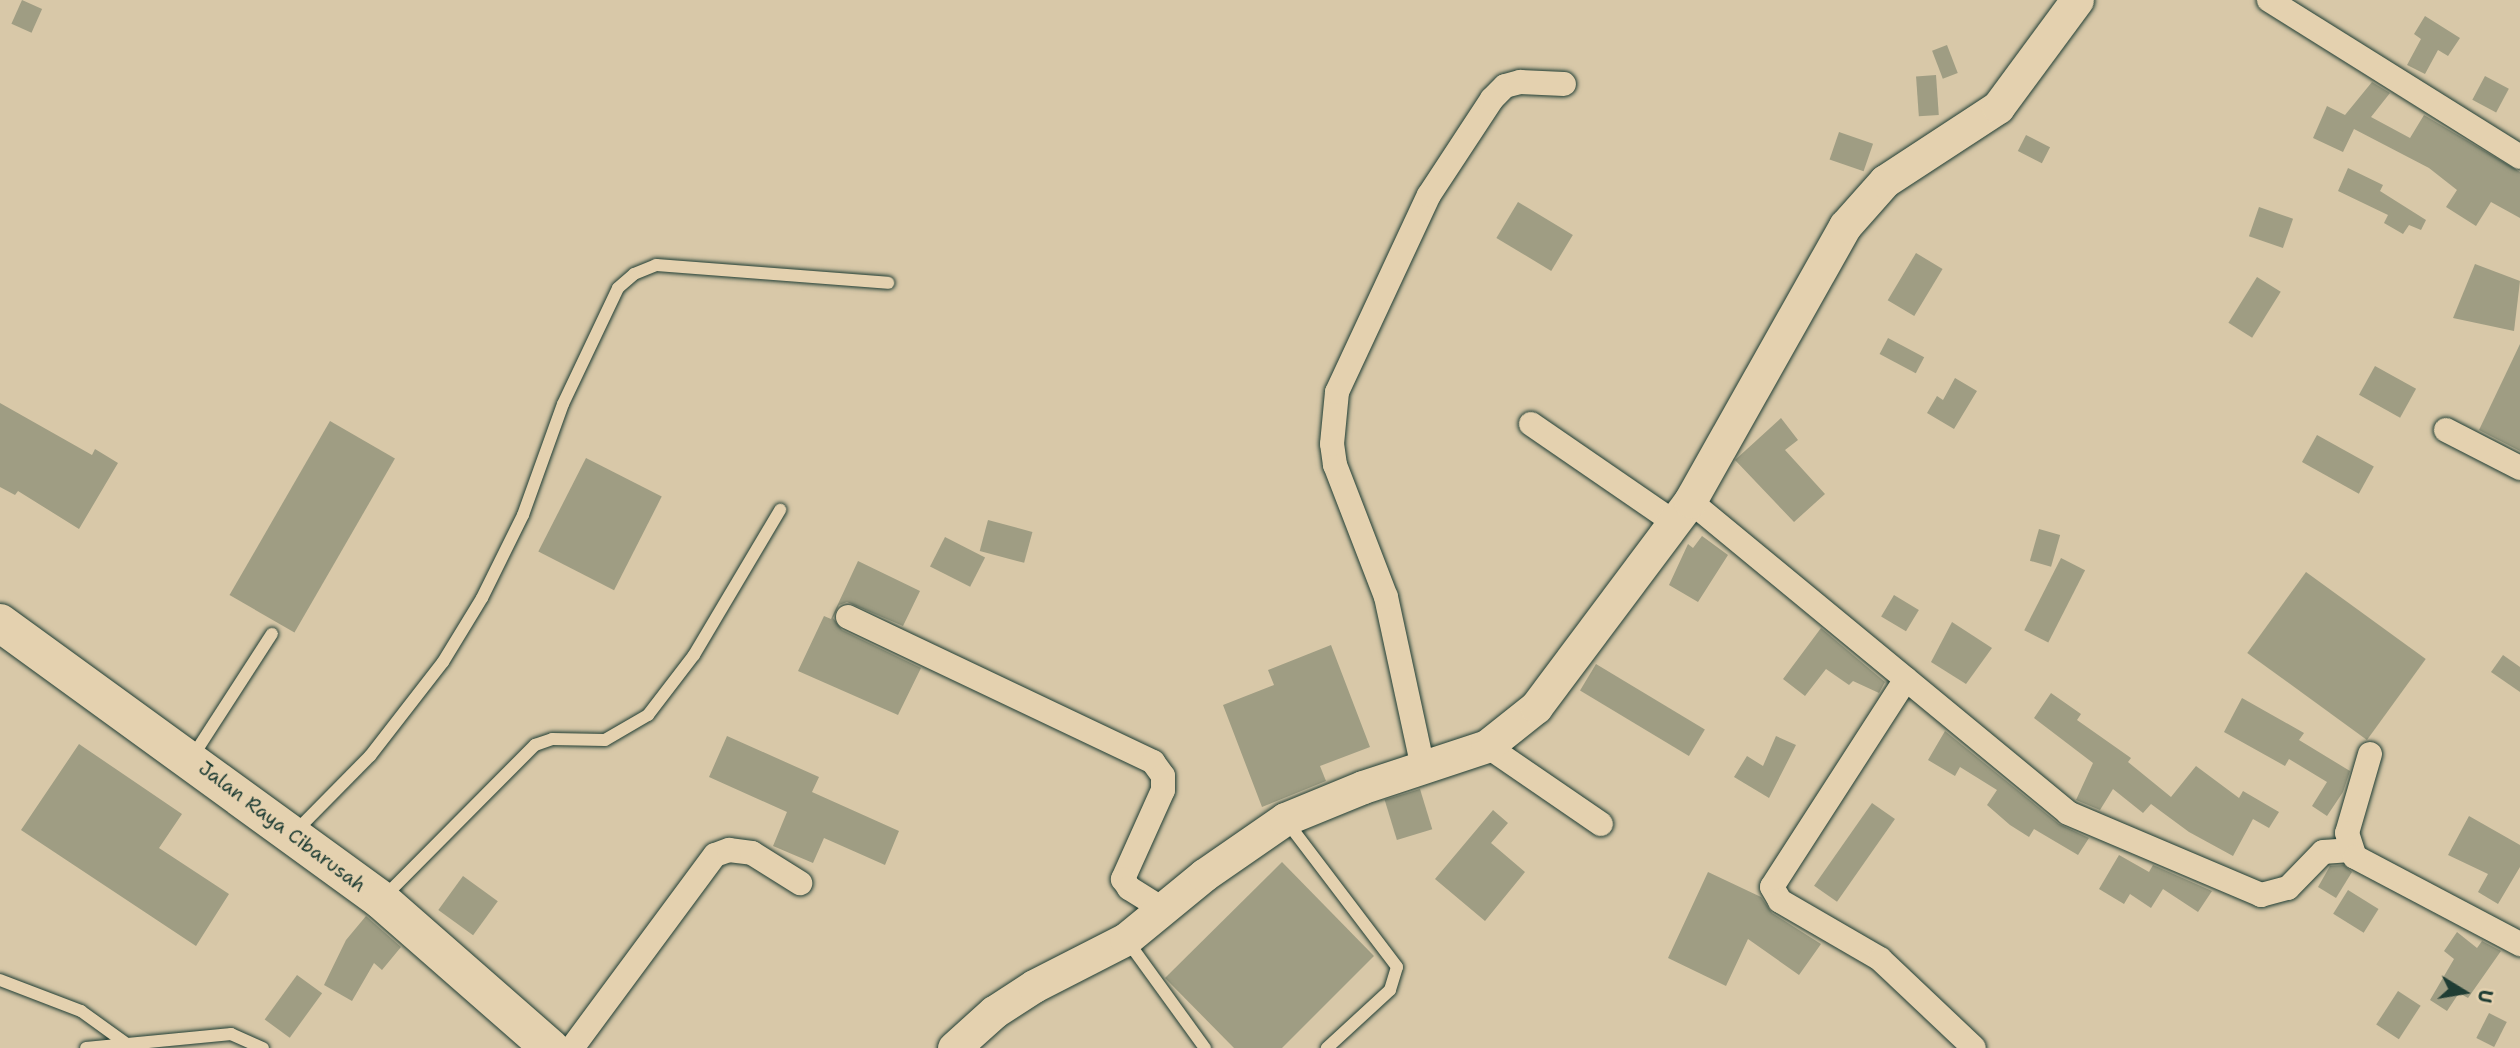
<!DOCTYPE html>
<html>
<head>
<meta charset="utf-8">
<style>
  body { margin:0 }
  #map { position:relative; width:2520px; height:1048px; overflow:hidden; background:#d8c8a8; font-family:"Shantell Sans",sans-serif }
  div>[style] { position:absolute }
  .building>* { inset:0; background:#9f9d83; transform-origin:0 0 }
  .roads { filter:drop-shadow(0 0 2px #1f3d34) drop-shadow(0 0 2px #1f3d34) }
  .lane>* { height:12px; margin:-6px; padding:0 6px; transform-origin:6px; border-radius:6px; background:#e4d1af }
  .street>* { height:24px; margin:-12px; padding:0 12px; transform-origin:12px; border-radius:12px; background:#e4d1af }
  .secondary>* { height:33px; margin:-16.5px; padding:0 16.5px; transform-origin:16.5px; border-radius:16.5px; background:#e4d1af }
  .primary>* { height:38px; margin:-19px; padding:0 19px; transform-origin:19px; border-radius:19px; background:#e4d1af }
  span { translate:-50% -50%; white-space:nowrap; text-align:center; line-height:1.15; -webkit-text-stroke:5px #e4d1af; paint-order:stroke }
  .street-label { font-size:19px; color:#1f3d34 }
  .north { position:absolute; left:2429px; top:957px; width:70px; height:70px; -webkit-text-stroke:5px #e4d1af; paint-order:stroke; rotate:101deg; font-size:19px; font-weight:700; line-height:28px; text-align:center; color:#1f3d34 }
  .north::after { content:''; display:block; margin:auto; width:24px; height:32px; background:#1f3d34; clip-path:polygon(50% 0,100% 100%,50% 72%,0 100%) }
</style>
</head>
<body>
<div id="map">
  <div class="building">
    <div style="left:22px;top:0;width:22px;height:26px;rotate:24deg"></div>
    <div style="clip-path:polygon(2425px 16px,2460px 38px,2448px 56px,2438px 50px,2425px 74px,2407px 65px,2421px 39px,2414px 34px)"></div>
    <div style="left:1947px;top:45px;width:30px;height:16px;rotate:69deg"></div>
    <div style="left:1936px;top:75px;width:40px;height:20px;rotate:86deg"></div>
    <div style="left:2485px;top:76px;width:27px;height:27px;rotate:28deg"></div>
    <div style="clip-path:polygon(2372px 82px,2390px 93px,2371px 117px,2410px 138px,2424px 115px,2520px 172px,2520px 218px,2491px 202px,2476px 226px,2446px 207px,2457px 190px,2429px 168px,2354px 129px,2343px 152px,2313px 138px,2327px 106px,2345px 115px)"></div>
    <div style="left:1839px;top:132px;width:36px;height:29px;rotate:19deg"></div>
    <div style="left:2026px;top:135px;width:27px;height:18px;rotate:27deg"></div>
    <div style="clip-path:polygon(2348px 168px,2383px 185px,2380px 191px,2426px 220px,2421px 230px,2409px 225px,2403px 234px,2384px 223px,2388px 215px,2338px 191px)"></div>
    <div style="left:1518px;top:202px;width:64px;height:42px;rotate:31deg"></div>
    <div style="left:2259px;top:207px;width:36px;height:31px;rotate:19deg"></div>
    <div style="left:1916px;top:253px;width:31px;height:55px;rotate:31deg"></div>
    <div style="clip-path:polygon(2475px 264px,2520px 281px,2514px 331px,2453px 318px)"></div>
    <div style="left:2257px;top:277px;width:28px;height:54px;rotate:32deg"></div>
    <div style="left:1888px;top:338px;width:41px;height:18px;rotate:28deg"></div>
    <div style="clip-path:polygon(2520px 344px,2520px 451px,2479px 430px)"></div>
    <div style="left:2375px;top:366px;width:47px;height:33px;rotate:29deg"></div>
    <div style="clip-path:polygon(1955px 378px,1977px 391px,1954px 429px,1927px 413px,1937px 396px,1943px 400px)"></div>
    <div style="clip-path:polygon(0 403px,92px 455px,95px 449px,118px 463px,79px 529px,18px 491px,15px 495px,0 487px)"></div>
    <div style="clip-path:polygon(1781px 418px,1798px 440px,1785px 450px,1825px 494px,1794px 522px,1735px 460px)"></div>
    <div style="left:330px;top:421px;width:75px;height:201px;rotate:30deg"></div>
    <div style="left:2317px;top:435px;width:65px;height:31px;rotate:29deg"></div>
    <div style="left:586px;top:458px;width:85px;height:105px;rotate:27deg"></div>
    <div style="left:988px;top:520px;width:46px;height:32px;rotate:15deg"></div>
    <div style="left:2039px;top:529px;width:22px;height:33px;rotate:16deg"></div>
    <div style="clip-path:polygon(1702px 536px,1728px 555px,1698px 602px,1669px 585px,1688px 544px,1693px 548px)"></div>
    <div style="left:945px;top:537px;width:45px;height:33px;rotate:27deg"></div>
    <div style="left:2061px;top:558px;width:27px;height:81px;rotate:27deg"></div>
    <div style="clip-path:polygon(858px 561px,920px 591px,903px 626px,847px 602px,839px 605px,833px 618px,842px 630px,921px 668px,898px 715px,798px 671px,824px 616px,831px 619px)"></div>
    <div style="left:2306px;top:572px;width:148px;height:100px;rotate:36deg"></div>
    <div style="left:1894px;top:595px;width:29px;height:25px;rotate:31deg"></div>
    <div style="clip-path:polygon(1952px 622px,1992px 648px,1966px 684px,1931px 662px)"></div>
    <div style="clip-path:polygon(1821px 628px,1885px 682px,1879px 693px,1853px 681px,1849px 685px,1826px 669px,1805px 696px,1783px 679px)"></div>
    <div style="clip-path:polygon(1331px 645px,1370px 747px,1320px 766px,1326px 781px,1262px 807px,1223px 705px,1274px 685px,1268px 670px)"></div>
    <div style="clip-path:polygon(2503px 655px,2520px 667px,2520px 692px,2491px 672px)"></div>
    <div style="left:1596px;top:664px;width:127px;height:31px;rotate:31deg"></div>
    <div style="clip-path:polygon(2051px 693px,2081px 714px,2077px 720px,2131px 758px,2128px 762px,2171px 797px,2196px 766px,2239px 798px,2243px 791px,2279px 812px,2269px 828px,2253px 819px,2233px 856px,2189px 832px,2151px 804px,2143px 813px,2113px 789px,2100px 810px,2076px 800px,2093px 763px,2034px 718px)"></div>
    <div style="clip-path:polygon(2242px 698px,2304px 733px,2299px 740px,2350px 771px,2343px 792px,2327px 816px,2312px 806px,2327px 782px,2289px 759px,2285px 766px,2224px 732px)"></div>
    <div style="clip-path:polygon(1945px 731px,2059px 824px,2089px 838px,2078px 855px,2034px 829px,2029px 837px,2010px 825px,1987px 805px,1997px 790px,1960px 767px,1955px 776px,1928px 760px)"></div>
    <div style="clip-path:polygon(727px 736px,819px 777px,812px 792px,899px 831px,885px 865px,824px 838px,813px 863px,773px 846px,787px 812px,709px 777px)"></div>
    <div style="clip-path:polygon(1776px 736px,1796px 745px,1769px 798px,1734px 777px,1747px 756px,1763px 766px)"></div>
    <div style="clip-path:polygon(79px 744px,182px 814px,159px 848px,229px 894px,196px 946px,21px 830px)"></div>
    <div style="left:1420px;top:789px;width:42px;height:37px;rotate:73deg"></div>
    <div style="left:1872px;top:803px;width:28px;height:101px;rotate:35deg"></div>
    <div style="clip-path:polygon(1493px 810px,1508px 823px,1491px 843px,1525px 872px,1485px 921px,1435px 879px)"></div>
    <div style="clip-path:polygon(2469px 816px,2520px 845px,2520px 867px,2498px 904px,2478px 892px,2488px 874px,2448px 855px)"></div>
    <div style="clip-path:polygon(2119px 855px,2149px 872px,2153px 865px,2212px 891px,2198px 912px,2163px 889px,2151px 908px,2130px 894px,2124px 904px,2099px 889px)"></div>
    <div style="clip-path:polygon(1282px 862px,1374px 956px,1282px 1048px,1234px 1048px,1165px 978px)"></div>
    <div style="clip-path:polygon(2344px 865px,2352px 872px,2336px 898px,2318px 887px,2330px 866px)"></div>
    <div style="clip-path:polygon(1708px 872px,1761px 897px,1772px 913px,1821px 944px,1799px 975px,1748px 939px,1726px 986px,1668px 958px)"></div>
    <div style="left:463px;top:876px;width:43px;height:42px;rotate:36deg"></div>
    <div style="left:2348px;top:890px;width:36px;height:28px;rotate:32deg"></div>
    <div style="clip-path:polygon(366px 916px,401px 947px,382px 970px,374px 963px,352px 1001px,324px 985px,346px 940px)"></div>
    <div style="clip-path:polygon(2457px 932px,2477px 948px,2482px 941px,2501px 951px,2468px 998px,2459px 993px,2447px 1011px,2430px 1000px,2454px 959px,2444px 951px)"></div>
    <div style="left:297px;top:975px;width:31px;height:55px;rotate:36deg"></div>
    <div style="left:2398px;top:991px;width:27px;height:40px;rotate:33deg"></div>
    <div style="left:2489px;top:1013px;width:20px;height:28px;rotate:27deg"></div>
  </div>
  <div class="roads">
    <div class="lane">
      <div style="left:191px;top:759px;width:149px;rotate:-57.1deg"></div>
      <div style="left:1287px;top:822px;width:182px;rotate:52.8deg"></div>
      <div style="left:1397px;top:967px;width:24px;rotate:107deg"></div>
      <div style="left:1390px;top:990px;width:86px;rotate:137.4deg"></div>
      <div style="left:295px;top:832px;width:107px;rotate:-45.4deg"></div>
      <div style="left:370px;top:756px;width:119px;rotate:-52.2deg"></div>
      <div style="left:443px;top:662px;width:75px;rotate:-58.6deg"></div>
      <div style="left:482px;top:598px;width:93px;rotate:-63.7deg"></div>
      <div style="left:523px;top:515px;width:118px;rotate:-70.2deg"></div>
      <div style="left:563px;top:404px;width:128px;rotate:-64.6deg"></div>
      <div style="left:618px;top:288px;width:21px;rotate:-41deg"></div>
      <div style="left:634px;top:274px;width:24px;rotate:-22deg"></div>
      <div style="left:656px;top:265px;width:233px;rotate:4.4deg"></div>
      <div style="left:383px;top:898px;width:216px;rotate:-45.2deg"></div>
      <div style="left:535px;top:745px;width:18px;rotate:-19deg"></div>
      <div style="left:552px;top:739px;width:53px;rotate:1.1deg"></div>
      <div style="left:605px;top:740px;width:50px;rotate:-30.2deg"></div>
      <div style="left:648px;top:715px;width:76px;rotate:-52.5deg"></div>
      <div style="left:694px;top:655px;width:169px;rotate:-59.3deg"></div>
      <div style="left:1126px;top:939px;width:135px;rotate:54.1deg"></div>
      <div style="left:0;top:980px;width:87px;rotate:20.9deg"></div>
      <div style="left:81px;top:1011px;width:57px;rotate:35.7deg"></div>
      <div style="left:86px;top:1048px;width:146px;rotate:-5.5deg"></div>
      <div style="left:231px;top:1034px;width:35px;rotate:24deg"></div>
    </div>
    <div class="street">
      <div style="left:2269px;top:0;width:296px;rotate:32deg"></div>
      <div style="left:1531px;top:424px;width:175px;rotate:34.5deg"></div>
      <div style="left:2446px;top:430px;width:83px;rotate:27.2deg"></div>
      <div style="left:1690px;top:501px;width:490px;rotate:39.5deg"></div>
      <div style="left:2068px;top:813px;width:210px;rotate:23deg"></div>
      <div style="left:2261px;top:895px;width:28px;rotate:-15deg"></div>
      <div style="left:2288px;top:888px;width:50px;rotate:-45.8deg"></div>
      <div style="left:2323px;top:852px;width:27px;rotate:-4deg"></div>
      <div style="left:848px;top:617px;width:338px;rotate:25.4deg"></div>
      <div style="left:1153px;top:762px;width:17px;rotate:54deg"></div>
      <div style="left:1163px;top:776px;width:14px;rotate:90deg"></div>
      <div style="left:1163px;top:790px;width:98px;rotate:114.2deg"></div>
      <div style="left:1123px;top:879px;width:11px;rotate:56deg"></div>
      <div style="left:1129px;top:888px;width:39px;rotate:32deg"></div>
      <div style="left:1906px;top:679px;width:247px;rotate:122.8deg"></div>
      <div style="left:1772px;top:887px;width:16px;rotate:60deg"></div>
      <div style="left:1780px;top:901px;width:116px;rotate:30.1deg"></div>
      <div style="left:1880px;top:959px;width:129px;rotate:43.4deg"></div>
      <div style="left:1487px;top:746px;width:138px;rotate:34.4deg"></div>
      <div style="left:2370px;top:754px;width:82px;rotate:106.2deg"></div>
      <div style="left:2347px;top:833px;width:25px;rotate:72deg"></div>
      <div style="left:2355px;top:857px;width:187px;rotate:27.8deg"></div>
      <div style="left:1423px;top:768px;width:175px;rotate:-102.2deg"></div>
      <div style="left:1386px;top:597px;width:142px;rotate:-111.1deg"></div>
      <div style="left:1335px;top:465px;width:21px;rotate:-98deg"></div>
      <div style="left:1332px;top:444px;width:52px;rotate:-84.5deg"></div>
      <div style="left:1337px;top:392px;width:217px;rotate:-65deg"></div>
      <div style="left:1429px;top:195px;width:115px;rotate:-56.7deg"></div>
      <div style="left:1492px;top:99px;width:18px;rotate:-45deg"></div>
      <div style="left:1505px;top:86px;width:16px;rotate:-15deg"></div>
      <div style="left:1520px;top:82px;width:44px;rotate:2.6deg"></div>
      <div style="left:572px;top:1048px;width:240px;rotate:-53.5deg"></div>
      <div style="left:715px;top:855px;width:15px;rotate:-20deg"></div>
      <div style="left:729px;top:850px;width:23px;rotate:7deg"></div>
      <div style="left:752px;top:853px;width:57px;rotate:32deg"></div>
    </div>
    <div class="secondary">
      <div style="left:954px;top:1048px;width:54px;rotate:-42deg"></div>
      <div style="left:994px;top:1012px;width:48px;rotate:-33deg"></div>
      <div style="left:1034px;top:986px;width:103px;rotate:-27.1deg"></div>
      <div style="left:1126px;top:939px;width:101px;rotate:-39.4deg"></div>
      <div style="left:1204px;top:875px;width:98px;rotate:-34.7deg"></div>
      <div style="left:1285px;top:819px;width:84px;rotate:-22.3deg"></div>
      <div style="left:1363px;top:787px;width:131px;rotate:-18.3deg"></div>
      <div style="left:1487px;top:746px;width:63px;rotate:-38.5deg"></div>
      <div style="left:1536px;top:707px;width:257px;rotate:-53.2deg"></div>
      <div style="left:1690px;top:501px;width:316px;rotate:-60.6deg"></div>
      <div style="left:1845px;top:226px;width:60px;rotate:-48.4deg"></div>
      <div style="left:1885px;top:181px;width:135px;rotate:-33.2deg"></div>
      <div style="left:1998px;top:107px;width:133px;rotate:-53.6deg"></div>
    </div>
    <div class="primary">
      <div style="left:0;top:623px;width:471px;rotate:36deg"></div>
      <div style="left:381px;top:900px;width:225px;rotate:41.2deg"></div>
    </div>
  </div>
  <div class="street-label">
    <span style="left:282px;top:827px;rotate:37deg">Jalan Raya Cibarusah</span>
  </div>
  <div class="north">U</div>
</div>
</body>
</html>
